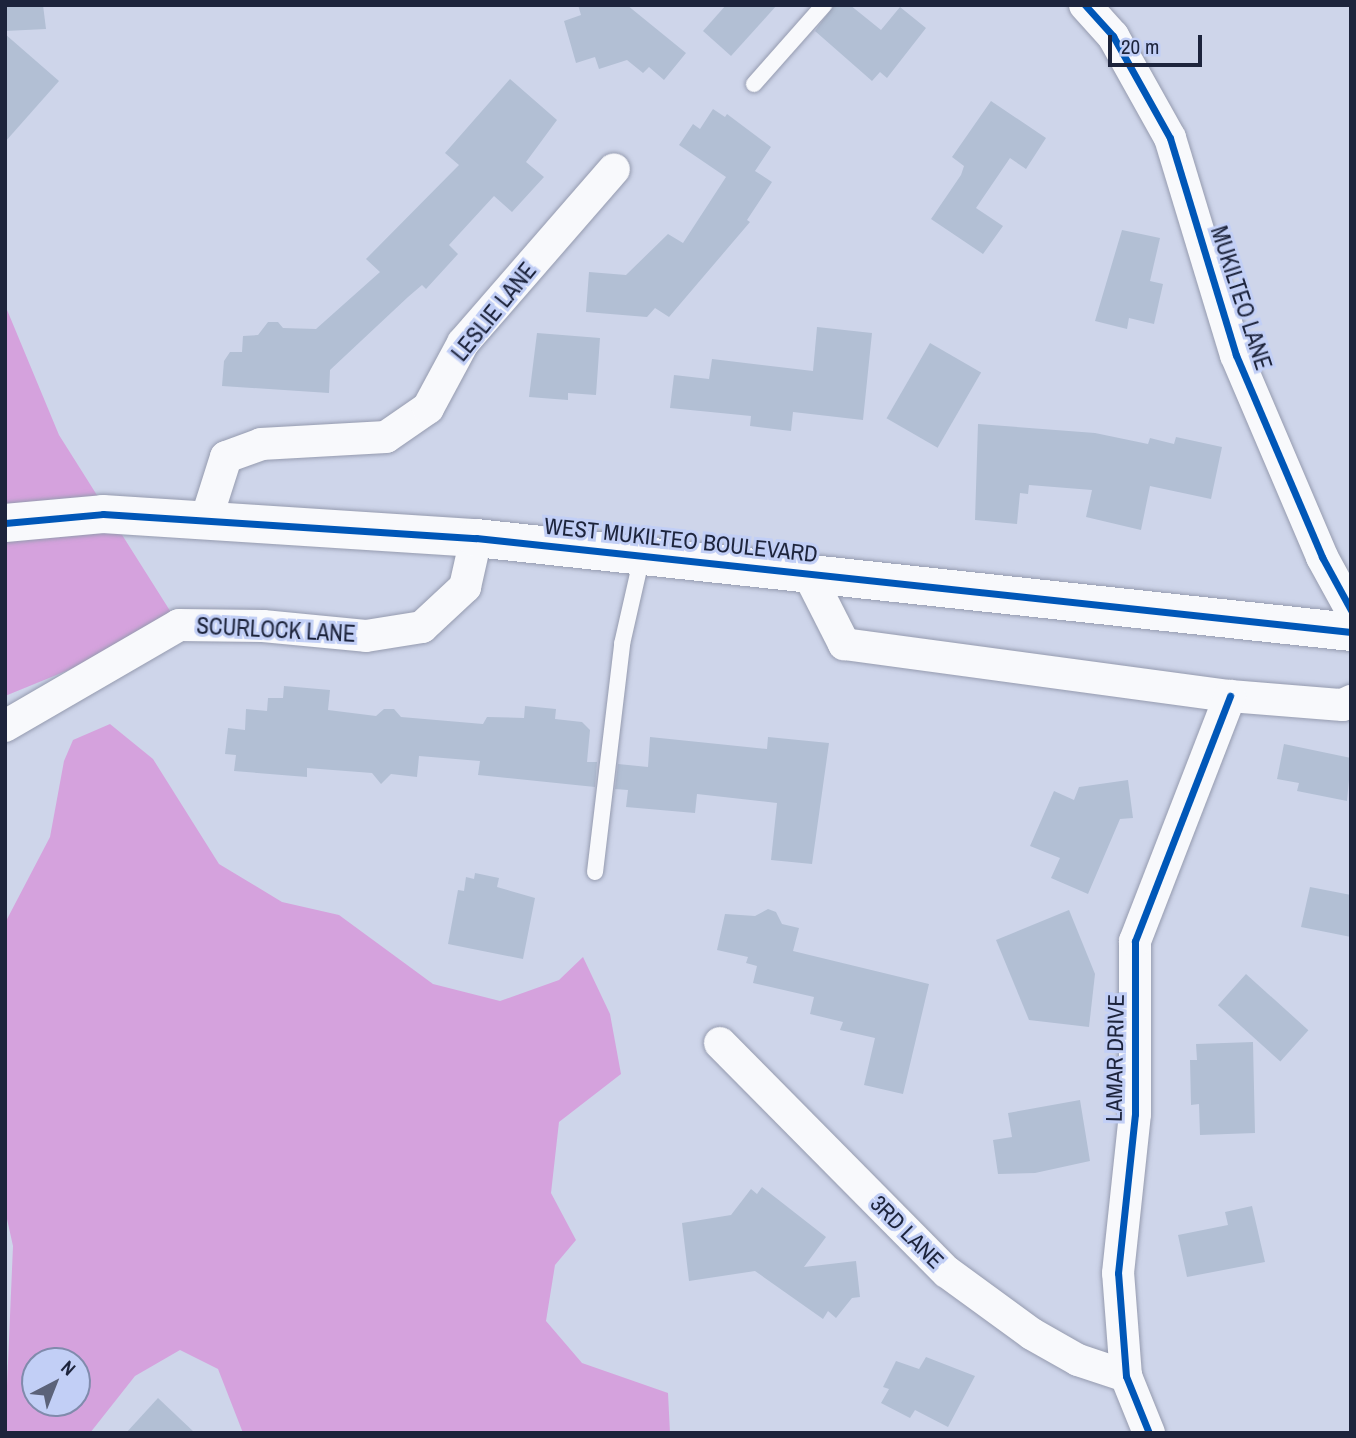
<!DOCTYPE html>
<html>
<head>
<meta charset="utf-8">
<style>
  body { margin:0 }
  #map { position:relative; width:1356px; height:1438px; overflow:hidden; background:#ced5ea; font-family:"Archivo Narrow",sans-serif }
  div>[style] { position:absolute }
  .forest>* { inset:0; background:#d5a2dd }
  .building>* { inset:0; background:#b2bfd4; transform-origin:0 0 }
  .roads { filter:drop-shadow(0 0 2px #959baf) drop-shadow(0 0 2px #959baf) }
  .service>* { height:16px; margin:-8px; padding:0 8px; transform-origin:8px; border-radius:8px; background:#f8f9fc }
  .minor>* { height:32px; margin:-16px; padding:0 16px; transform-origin:16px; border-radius:16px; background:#f8f9fc }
  .secondary>* { height:38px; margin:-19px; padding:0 19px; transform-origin:19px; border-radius:19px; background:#f8f9fc }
  .cycleway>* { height:7px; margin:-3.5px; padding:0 3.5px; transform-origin:3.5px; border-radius:3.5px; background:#0057b8 }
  span { translate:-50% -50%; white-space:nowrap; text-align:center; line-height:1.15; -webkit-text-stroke:6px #c2cff6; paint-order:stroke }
  .street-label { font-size:23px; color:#1d243c }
  .frame { position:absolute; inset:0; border:7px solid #1d243c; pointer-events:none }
  .north { position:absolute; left:21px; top:1347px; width:70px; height:70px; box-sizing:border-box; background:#c2cff6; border:2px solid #808bac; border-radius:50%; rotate:42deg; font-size:19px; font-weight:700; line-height:28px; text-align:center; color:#1d243c }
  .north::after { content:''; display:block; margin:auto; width:24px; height:32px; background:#5b6279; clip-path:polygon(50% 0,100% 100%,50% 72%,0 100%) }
  .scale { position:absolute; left:1108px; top:35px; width:94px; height:32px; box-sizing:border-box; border:4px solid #1d243c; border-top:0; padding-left:9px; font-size:21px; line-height:24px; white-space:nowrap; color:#1d243c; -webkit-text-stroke:5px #c2cff6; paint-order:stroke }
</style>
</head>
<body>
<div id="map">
  <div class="forest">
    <div style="clip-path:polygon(5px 305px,59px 435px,179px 625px,5px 696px)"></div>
    <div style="clip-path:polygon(evenodd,110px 724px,153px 759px,219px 864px,282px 902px,339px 915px,433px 984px,500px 1001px,559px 980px,583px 957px,610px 1014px,621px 1074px,559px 1122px,551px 1193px,576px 1240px,555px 1265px,546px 1321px,582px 1363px,668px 1393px,670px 1433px,243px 1433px,218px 1369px,180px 1350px,135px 1376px,90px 1433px,5px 1433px,13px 1246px,5px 1210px,5px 923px,50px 837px,64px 761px,73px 740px,110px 724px,35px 1361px,77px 1361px,77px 1403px,35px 1403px,35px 1361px)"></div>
  </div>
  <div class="building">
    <div style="clip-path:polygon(5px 5px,43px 5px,46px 29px,5px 31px)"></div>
    <div style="clip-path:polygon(578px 5px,627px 5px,686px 53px,664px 80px,649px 67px,643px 73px,627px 60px,599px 69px,595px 57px,576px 63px,564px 21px,581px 15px)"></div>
    <div style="clip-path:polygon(726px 5px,777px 5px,731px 56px,703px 31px)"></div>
    <div style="clip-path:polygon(834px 5px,850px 5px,881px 30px,900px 7px,926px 28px,887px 78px,880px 72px,872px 81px,815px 31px)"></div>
    <div style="clip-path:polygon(5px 34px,59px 81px,5px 142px)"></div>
    <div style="clip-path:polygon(510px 79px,557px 120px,526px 162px,544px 177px,512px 212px,494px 196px,449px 245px,458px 254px,426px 289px,422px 285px,408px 297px,330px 370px,329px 393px,222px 386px,224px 361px,230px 352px,242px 352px,243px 336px,258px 335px,268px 322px,278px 322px,283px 328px,316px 329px,380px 272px,366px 259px,459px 165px,445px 153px)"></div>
    <div style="clip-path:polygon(991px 101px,1046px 138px,1026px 169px,1010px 158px,976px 208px,1003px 226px,983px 254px,931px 219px,961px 175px,964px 166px,952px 157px)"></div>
    <div style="clip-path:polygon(713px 109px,725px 117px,727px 114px,771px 147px,755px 171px,772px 182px,747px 220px,750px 222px,669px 317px,655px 308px,647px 317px,586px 312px,589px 272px,626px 275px,668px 234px,683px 243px,726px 177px,679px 145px,693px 124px,700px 129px)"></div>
    <div style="clip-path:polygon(1122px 230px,1160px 238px,1150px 281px,1163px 284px,1154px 324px,1129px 318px,1127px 329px,1095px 321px)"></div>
    <div style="clip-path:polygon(817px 327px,872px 333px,863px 420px,793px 412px,791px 431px,750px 426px,751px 416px,670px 408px,674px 375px,709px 379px,712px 359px,813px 371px)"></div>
    <div style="clip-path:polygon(537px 333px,600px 338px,596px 395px,568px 393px,568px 400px,529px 397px)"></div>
    <div style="left:930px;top:343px;width:59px;height:87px;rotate:30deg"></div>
    <div style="clip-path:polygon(978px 424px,1095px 433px,1148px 444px,1150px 438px,1174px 444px,1176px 437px,1222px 447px,1211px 499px,1150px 486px,1141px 530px,1086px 517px,1092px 490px,1029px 485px,1028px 494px,1020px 493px,1017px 524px,975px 520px)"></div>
    <div style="clip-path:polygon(284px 686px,330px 690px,328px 710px,376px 716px,384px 709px,394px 709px,401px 717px,483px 724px,487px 717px,524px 718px,525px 706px,556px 709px,555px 719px,582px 722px,590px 730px,587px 762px,597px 762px,595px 787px,478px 775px,480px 761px,419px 756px,417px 777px,391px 774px,381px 784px,372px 773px,307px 768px,307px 777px,234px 771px,236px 755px,225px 754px,228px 728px,245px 730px,246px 709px,267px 711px,268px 698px,283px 698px)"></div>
    <div style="clip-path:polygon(650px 737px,767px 749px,768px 737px,829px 743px,812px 864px,771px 860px,777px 803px,697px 794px,695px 813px,626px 807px,628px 790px,615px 789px,618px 764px,648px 767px)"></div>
    <div style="clip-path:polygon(1284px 744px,1351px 758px,1347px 801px,1297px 791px,1299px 783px,1277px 779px)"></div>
    <div style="clip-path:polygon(1128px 780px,1133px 818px,1120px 819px,1088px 894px,1051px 878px,1060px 858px,1030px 846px,1054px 791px,1074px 800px,1079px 787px)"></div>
    <div style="clip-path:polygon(475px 873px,499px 878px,497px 887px,535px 898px,523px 959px,448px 944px,458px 890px,464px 891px,466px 877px,474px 879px)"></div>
    <div style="clip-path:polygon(1310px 887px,1351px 895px,1351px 937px,1301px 927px)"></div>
    <div style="clip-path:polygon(768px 909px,776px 912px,782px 924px,799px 928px,793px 951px,929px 984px,903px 1094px,864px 1085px,875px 1038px,840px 1030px,843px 1022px,810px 1014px,814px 997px,753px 983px,757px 966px,746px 963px,748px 957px,717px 950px,725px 914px,755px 916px)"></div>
    <div style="clip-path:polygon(1069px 910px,1095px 974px,1089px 1027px,1029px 1020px,996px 940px)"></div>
    <div style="left:1246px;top:974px;width:84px;height:42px;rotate:42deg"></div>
    <div style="clip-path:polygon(1253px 1042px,1255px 1133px,1200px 1135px,1199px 1104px,1191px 1105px,1190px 1060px,1197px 1060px,1196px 1044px)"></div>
    <div style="clip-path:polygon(1080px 1100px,1090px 1161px,1035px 1173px,998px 1174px,993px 1140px,1012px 1137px,1008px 1113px)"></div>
    <div style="clip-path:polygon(762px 1187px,826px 1237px,804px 1267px,856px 1261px,860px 1297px,852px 1298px,836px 1318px,828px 1311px,823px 1319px,755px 1271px,689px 1281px,682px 1223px,731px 1215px,751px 1189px,757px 1194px)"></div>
    <div style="clip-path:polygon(1252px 1206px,1265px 1262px,1187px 1277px,1178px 1235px,1228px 1225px,1225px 1212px)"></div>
    <div style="clip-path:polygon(926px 1357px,975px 1376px,948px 1427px,915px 1410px,910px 1418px,881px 1403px,889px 1389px,883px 1387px,896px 1361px,919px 1369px)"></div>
    <div style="clip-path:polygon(158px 1398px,195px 1433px,126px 1433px)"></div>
  </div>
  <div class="roads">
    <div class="service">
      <div style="left:754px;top:84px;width:106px;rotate:-48.5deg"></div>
      <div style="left:595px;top:872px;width:230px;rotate:-83.2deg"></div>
      <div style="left:622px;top:644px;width:90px;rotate:-77.2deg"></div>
    </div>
    <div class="minor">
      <div style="left:1085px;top:5px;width:42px;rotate:47.9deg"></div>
      <div style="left:1113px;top:36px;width:117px;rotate:60.8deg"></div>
      <div style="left:1170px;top:138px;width:227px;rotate:73.1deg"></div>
      <div style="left:1236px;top:355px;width:220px;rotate:66.9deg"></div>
      <div style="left:1322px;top:557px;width:60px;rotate:61.3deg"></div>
      <div style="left:206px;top:520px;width:66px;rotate:-72.4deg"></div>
      <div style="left:226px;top:457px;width:37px;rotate:-20deg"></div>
      <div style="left:261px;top:444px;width:125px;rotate:-3.2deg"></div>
      <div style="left:386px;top:437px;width:51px;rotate:-34.6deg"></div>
      <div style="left:428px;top:408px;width:74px;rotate:-61.7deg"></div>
      <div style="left:463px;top:343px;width:230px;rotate:-49deg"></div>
      <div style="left:808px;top:573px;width:80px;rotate:63.1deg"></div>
      <div style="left:844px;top:644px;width:389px;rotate:7.7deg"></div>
      <div style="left:1230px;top:696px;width:113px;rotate:4.6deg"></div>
      <div style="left:1343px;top:705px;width:9px;rotate:-27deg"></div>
      <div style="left:5px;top:726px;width:201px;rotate:-30.1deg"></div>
      <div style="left:179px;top:625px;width:84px;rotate:0.7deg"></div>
      <div style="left:263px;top:626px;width:103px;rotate:5.5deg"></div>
      <div style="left:366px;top:636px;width:57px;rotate:-9.1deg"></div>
      <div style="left:422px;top:627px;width:59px;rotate:-42.9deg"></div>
      <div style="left:465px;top:587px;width:50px;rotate:-77.3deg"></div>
      <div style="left:720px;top:1043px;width:322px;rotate:45.3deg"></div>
      <div style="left:947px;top:1272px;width:105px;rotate:36.1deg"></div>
      <div style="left:1032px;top:1334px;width:53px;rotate:29.5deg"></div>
      <div style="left:1078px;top:1360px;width:51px;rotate:18.4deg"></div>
      <div style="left:1149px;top:1433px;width:61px;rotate:-112deg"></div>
      <div style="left:1126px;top:1376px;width:103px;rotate:-94.4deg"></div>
      <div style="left:1118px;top:1273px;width:160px;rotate:-83.9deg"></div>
      <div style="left:1135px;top:1114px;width:173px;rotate:-90deg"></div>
      <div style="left:1135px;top:941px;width:263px;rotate:-68.8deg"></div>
    </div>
    <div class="secondary">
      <div style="left:5px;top:523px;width:98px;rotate:-5.2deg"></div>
      <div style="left:103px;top:514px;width:374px;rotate:3.7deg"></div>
      <div style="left:476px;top:538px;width:880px;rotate:6.13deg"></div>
    </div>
  </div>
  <div class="cycleway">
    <div style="left:1085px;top:5px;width:42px;rotate:47.9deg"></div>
    <div style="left:1113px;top:36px;width:117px;rotate:60.8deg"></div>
    <div style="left:1170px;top:138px;width:227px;rotate:73.1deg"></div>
    <div style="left:1236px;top:355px;width:220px;rotate:66.9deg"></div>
    <div style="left:1322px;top:557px;width:60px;rotate:61.3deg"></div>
    <div style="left:5px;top:523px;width:98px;rotate:-5.2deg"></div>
    <div style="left:103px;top:514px;width:374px;rotate:3.7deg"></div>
    <div style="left:476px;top:538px;width:880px;rotate:6.13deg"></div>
    <div style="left:1149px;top:1433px;width:61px;rotate:-112deg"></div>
    <div style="left:1126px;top:1376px;width:103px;rotate:-94.4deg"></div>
    <div style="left:1118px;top:1273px;width:160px;rotate:-83.9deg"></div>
    <div style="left:1135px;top:1114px;width:173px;rotate:-90deg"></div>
    <div style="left:1135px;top:941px;width:263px;rotate:-68.8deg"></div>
  </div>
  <div class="street-label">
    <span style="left:1241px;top:298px;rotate:72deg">MUKILTEO LANE</span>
    <span style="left:494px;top:312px;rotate:-51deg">LESLIE LANE</span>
    <span style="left:681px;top:540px;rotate:6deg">WEST MUKILTEO BOULEVARD</span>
    <span style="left:276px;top:630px;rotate:3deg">SCURLOCK LANE</span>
    <span style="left:1115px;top:1058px;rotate:-89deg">LAMAR DRIVE</span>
    <span style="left:907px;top:1232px;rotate:45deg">3RD LANE</span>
  </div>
  <div class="frame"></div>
  <div class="north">N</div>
  <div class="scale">20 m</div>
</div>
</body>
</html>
